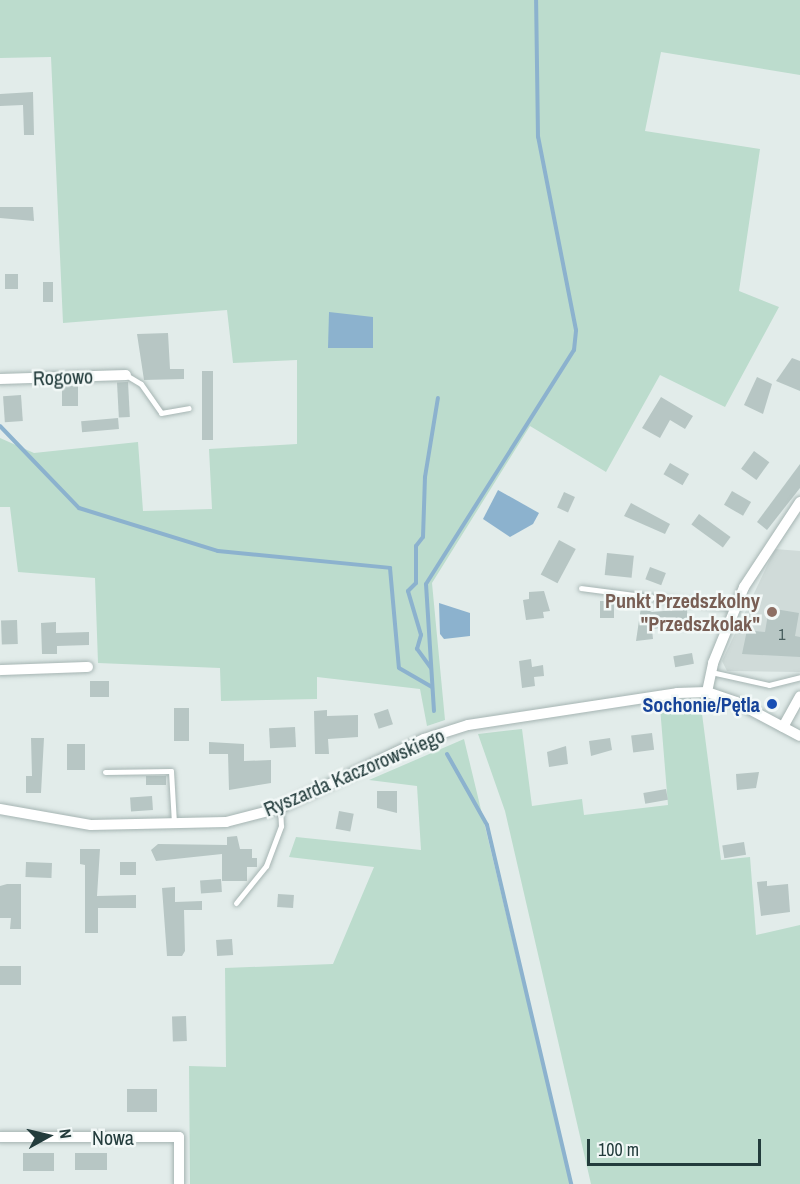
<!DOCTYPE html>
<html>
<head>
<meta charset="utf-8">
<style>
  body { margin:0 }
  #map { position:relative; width:800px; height:1184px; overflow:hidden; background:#e2ecea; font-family:"Archivo Narrow",sans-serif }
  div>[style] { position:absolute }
  .built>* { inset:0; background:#d0dbd9 }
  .green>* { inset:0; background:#bcdccd }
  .water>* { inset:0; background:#8cb2ce }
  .stream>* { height:4px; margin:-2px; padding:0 2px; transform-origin:2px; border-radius:2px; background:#8cb2ce }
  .building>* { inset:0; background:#b7c6c4; transform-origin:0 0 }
  .roads { filter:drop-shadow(0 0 2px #a5b4b2) drop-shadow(0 0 2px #a5b4b2) }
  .service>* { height:5px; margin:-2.5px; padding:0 2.5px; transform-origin:2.5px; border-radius:2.5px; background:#fff }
  .minor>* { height:10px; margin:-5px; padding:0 5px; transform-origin:5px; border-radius:5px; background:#fff }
  .dots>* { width:16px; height:16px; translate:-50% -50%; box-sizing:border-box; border:3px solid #f2f8f7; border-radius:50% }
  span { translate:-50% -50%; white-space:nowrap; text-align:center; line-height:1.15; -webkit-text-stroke:5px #f2f8f7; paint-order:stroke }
  .number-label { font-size:16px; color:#485e5e }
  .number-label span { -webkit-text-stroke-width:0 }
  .street-label { font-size:20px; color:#233c3c }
  .education-label { font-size:20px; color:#785e54; font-weight:700 }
  .right { translate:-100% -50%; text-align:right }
  .transit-label { font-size:20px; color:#164399; font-weight:700 }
  .north { position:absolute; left:18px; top:1106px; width:60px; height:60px; -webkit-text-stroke:4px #f2f8f7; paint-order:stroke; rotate:82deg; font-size:16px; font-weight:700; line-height:24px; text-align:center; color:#233c3c }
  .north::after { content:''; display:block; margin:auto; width:21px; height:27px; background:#233c3c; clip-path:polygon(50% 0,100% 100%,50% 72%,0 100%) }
  .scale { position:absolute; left:587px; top:1139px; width:174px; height:27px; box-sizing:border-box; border:3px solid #233c3c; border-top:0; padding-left:8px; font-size:18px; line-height:21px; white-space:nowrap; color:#233c3c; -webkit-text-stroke:4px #f2f8f7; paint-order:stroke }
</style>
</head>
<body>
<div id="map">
  <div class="built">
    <div style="clip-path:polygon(775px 549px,800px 551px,800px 672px,727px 671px,722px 661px)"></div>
  </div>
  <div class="green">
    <div style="clip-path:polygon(0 0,800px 0,800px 75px,661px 52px,645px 131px,760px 149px,739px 291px,779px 307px,725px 407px,660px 375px,606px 472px,530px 426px,432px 583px,445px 720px,427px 726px,420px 689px,317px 677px,317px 699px,221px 701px,220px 668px,98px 663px,95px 578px,18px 572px,10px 507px,0 507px,0 438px,34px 453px,138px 442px,143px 511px,212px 509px,209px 449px,297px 444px,297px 360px,233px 363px,227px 310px,63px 323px,51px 57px,0 58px)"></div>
    <div style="clip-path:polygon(701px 706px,721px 860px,750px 857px,756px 935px,800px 925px,800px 1184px,591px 1184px,505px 811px,478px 734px,522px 729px,532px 806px,582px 799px,584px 815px,668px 805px,660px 707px)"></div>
    <div style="clip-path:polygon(464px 739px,571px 1184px,190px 1184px,189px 1066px,226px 1067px,225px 968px,333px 964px,374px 867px,289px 857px,296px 837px,421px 850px,417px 786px,369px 780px)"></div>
  </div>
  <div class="water">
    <div style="clip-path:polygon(329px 312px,373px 317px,373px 348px,328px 348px)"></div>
    <div style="clip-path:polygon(498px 490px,539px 513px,533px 524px,510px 537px,483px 519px)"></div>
    <div style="clip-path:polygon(439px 603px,470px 613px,470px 636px,444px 639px,440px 634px)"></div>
  </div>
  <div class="stream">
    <div style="left:0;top:426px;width:114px;rotate:46.1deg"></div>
    <div style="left:79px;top:508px;width:145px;rotate:17.2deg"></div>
    <div style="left:218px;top:551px;width:173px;rotate:5.6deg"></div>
    <div style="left:390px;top:568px;width:100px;rotate:84.9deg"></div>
    <div style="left:399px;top:668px;width:38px;rotate:30deg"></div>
    <div style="left:431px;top:668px;width:24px;rotate:-126deg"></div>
    <div style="left:417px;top:649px;width:15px;rotate:-74deg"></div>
    <div style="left:421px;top:635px;width:46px;rotate:-106.5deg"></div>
    <div style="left:408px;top:591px;width:11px;rotate:-45deg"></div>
    <div style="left:416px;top:583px;width:37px;rotate:-90deg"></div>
    <div style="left:416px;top:546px;width:11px;rotate:-52deg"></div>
    <div style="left:423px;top:537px;width:60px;rotate:-88.1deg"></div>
    <div style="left:425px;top:477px;width:80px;rotate:-80.7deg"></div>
    <div style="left:434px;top:711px;width:127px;rotate:-93.6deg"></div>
    <div style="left:426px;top:584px;width:277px;rotate:-57.7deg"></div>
    <div style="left:574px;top:350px;width:20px;rotate:-84deg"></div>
    <div style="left:576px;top:330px;width:197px;rotate:-101.1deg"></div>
    <div style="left:538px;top:137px;width:137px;rotate:-90.8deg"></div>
    <div style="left:447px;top:754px;width:81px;rotate:60.6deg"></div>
    <div style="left:487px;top:825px;width:369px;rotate:76.8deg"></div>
  </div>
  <div class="building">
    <div style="clip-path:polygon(33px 92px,34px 135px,24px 135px,23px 105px,0 106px,0 94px)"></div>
    <div style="clip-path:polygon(0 207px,33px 207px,34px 221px,0 218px)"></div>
    <div style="left:18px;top:274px;width:15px;height:13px;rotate:90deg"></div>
    <div style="left:43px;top:282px;width:10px;height:20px"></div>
    <div style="clip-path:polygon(168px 333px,170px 369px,184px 369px,184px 379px,144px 380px,137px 334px)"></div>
    <div style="clip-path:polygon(792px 358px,800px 361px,800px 391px,776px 381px)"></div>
    <div style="left:202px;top:371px;width:11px;height:69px"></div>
    <div style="clip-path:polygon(757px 377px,772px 384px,763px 414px,744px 405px)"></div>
    <div style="left:128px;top:382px;width:35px;height:11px;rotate:87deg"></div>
    <div style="left:62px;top:386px;width:16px;height:20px"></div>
    <div style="left:21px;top:395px;width:26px;height:18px;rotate:86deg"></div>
    <div style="clip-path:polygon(661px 397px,693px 416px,685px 429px,670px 420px,660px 438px,642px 428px)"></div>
    <div style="left:118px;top:418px;width:11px;height:37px;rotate:85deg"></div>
    <div style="left:754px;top:451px;width:19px;height:22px;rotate:36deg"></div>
    <div style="left:670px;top:463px;width:22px;height:13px;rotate:30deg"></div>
    <div style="clip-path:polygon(800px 464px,800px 488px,767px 530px,757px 522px)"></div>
    <div style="left:732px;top:491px;width:22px;height:16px;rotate:30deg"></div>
    <div style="left:564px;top:492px;width:12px;height:17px;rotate:24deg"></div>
    <div style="clip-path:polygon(631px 503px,670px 524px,665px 534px,624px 516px)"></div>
    <div style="left:699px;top:514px;width:39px;height:13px;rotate:36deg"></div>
    <div style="left:559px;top:540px;width:19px;height:39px;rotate:28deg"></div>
    <div style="left:607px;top:553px;width:27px;height:22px;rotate:6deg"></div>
    <div style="left:650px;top:567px;width:17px;height:13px;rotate:21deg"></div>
    <div style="clip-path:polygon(544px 591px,550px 611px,543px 612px,544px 618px,526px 620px,523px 600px,529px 599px,529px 592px)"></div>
    <div style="left:600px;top:601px;width:14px;height:17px"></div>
    <div style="clip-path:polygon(641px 607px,652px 612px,687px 609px,688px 625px,652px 629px,653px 639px,636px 641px)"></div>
    <div style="clip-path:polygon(769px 608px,799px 613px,795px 636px,800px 637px,800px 657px,742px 654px,747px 630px,765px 632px)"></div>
    <div style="left:17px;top:620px;width:24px;height:16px;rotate:88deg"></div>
    <div style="clip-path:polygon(56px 622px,56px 633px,89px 632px,89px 645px,57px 646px,57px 654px,42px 654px,41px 623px)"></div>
    <div style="left:692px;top:653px;width:11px;height:19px;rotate:80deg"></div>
    <div style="clip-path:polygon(531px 659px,532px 667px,543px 665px,544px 676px,534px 677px,535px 686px,522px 688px,519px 661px)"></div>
    <div style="left:90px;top:681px;width:19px;height:16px"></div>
    <div style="left:174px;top:708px;width:15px;height:33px"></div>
    <div style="left:388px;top:709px;width:16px;height:15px;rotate:72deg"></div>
    <div style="clip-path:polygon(327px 710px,327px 716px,358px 715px,358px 737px,328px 739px,329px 754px,315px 754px,314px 711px)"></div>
    <div style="left:295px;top:727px;width:20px;height:26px;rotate:87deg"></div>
    <div style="left:652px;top:733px;width:17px;height:21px;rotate:83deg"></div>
    <div style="clip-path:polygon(31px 738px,44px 738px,41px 793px,26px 793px,26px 776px,32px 776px)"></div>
    <div style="clip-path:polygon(610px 738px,612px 750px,591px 756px,589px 741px)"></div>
    <div style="clip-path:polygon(209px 742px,244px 744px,244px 761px,271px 760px,271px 783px,229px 790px,228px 754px,209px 754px)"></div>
    <div style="left:67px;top:744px;width:18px;height:26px"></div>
    <div style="clip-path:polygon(566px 746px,568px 764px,549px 767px,547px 752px)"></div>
    <div style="clip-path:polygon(759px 772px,756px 788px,737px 790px,736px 774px)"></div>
    <div style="left:146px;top:776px;width:20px;height:9px"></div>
    <div style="left:666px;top:789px;width:11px;height:23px;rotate:80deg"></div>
    <div style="clip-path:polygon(377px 791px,397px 791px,397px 813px,377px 808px)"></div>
    <div style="left:152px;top:796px;width:14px;height:22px;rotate:86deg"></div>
    <div style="left:339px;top:811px;width:15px;height:18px;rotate:11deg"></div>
    <div style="clip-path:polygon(237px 836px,240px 849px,252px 849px,252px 858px,257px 858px,257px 867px,247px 867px,247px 881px,222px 881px,222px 854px,156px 861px,151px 850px,158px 844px,227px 845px,227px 837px)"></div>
    <div style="left:744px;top:842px;width:13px;height:22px;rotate:81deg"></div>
    <div style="clip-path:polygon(80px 849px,100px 849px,97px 896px,136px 895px,136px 908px,98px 908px,98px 933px,85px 933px,85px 865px,80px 864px)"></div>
    <div style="left:26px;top:862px;width:26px;height:15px;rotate:2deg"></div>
    <div style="left:120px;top:862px;width:16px;height:13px"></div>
    <div style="left:221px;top:879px;width:13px;height:21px;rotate:86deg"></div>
    <div style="clip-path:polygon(767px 881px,767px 886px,788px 884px,790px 912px,761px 916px,757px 882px)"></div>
    <div style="clip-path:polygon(7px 884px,21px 884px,21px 929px,10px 929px,11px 918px,0 918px,0 886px)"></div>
    <div style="clip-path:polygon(175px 887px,175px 902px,202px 901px,202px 910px,184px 910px,185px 951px,182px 956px,167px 956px,162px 888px)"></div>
    <div style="left:278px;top:894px;width:16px;height:13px;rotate:4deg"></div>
    <div style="left:232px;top:939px;width:16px;height:16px;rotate:86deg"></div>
    <div style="left:21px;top:966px;width:19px;height:21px;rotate:90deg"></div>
    <div style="left:186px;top:1016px;width:25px;height:14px;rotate:88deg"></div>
    <div style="left:127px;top:1089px;width:30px;height:23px"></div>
    <div style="left:23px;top:1153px;width:31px;height:18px"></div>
    <div style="left:75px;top:1153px;width:32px;height:17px"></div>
  </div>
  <div class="roads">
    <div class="service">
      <div style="left:126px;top:375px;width:17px;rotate:31deg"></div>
      <div style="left:141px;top:384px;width:35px;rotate:55deg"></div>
      <div style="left:161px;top:413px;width:28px;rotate:-10deg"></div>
      <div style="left:581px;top:588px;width:154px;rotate:7.4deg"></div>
      <div style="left:711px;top:672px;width:59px;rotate:12.6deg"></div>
      <div style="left:769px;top:685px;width:32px;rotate:-14deg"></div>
      <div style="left:105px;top:772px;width:66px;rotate:-0.9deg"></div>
      <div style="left:171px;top:771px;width:52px;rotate:86.7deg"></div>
      <div style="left:236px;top:903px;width:48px;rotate:-51deg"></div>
      <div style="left:266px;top:866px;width:43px;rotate:-69.4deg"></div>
      <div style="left:281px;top:826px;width:18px;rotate:-93deg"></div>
    </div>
    <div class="minor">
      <div style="left:0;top:379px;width:126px;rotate:-1.8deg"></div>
      <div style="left:0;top:670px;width:88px;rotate:-2deg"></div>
      <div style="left:707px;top:692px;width:30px;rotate:-78deg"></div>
      <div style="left:713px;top:663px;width:82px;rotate:-67.8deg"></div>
      <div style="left:744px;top:587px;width:102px;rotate:-56.6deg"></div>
      <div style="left:783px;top:727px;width:35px;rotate:-61deg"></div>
      <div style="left:0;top:809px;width:92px;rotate:10deg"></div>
      <div style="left:91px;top:825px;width:135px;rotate:-1.3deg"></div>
      <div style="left:226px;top:822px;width:56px;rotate:-14.5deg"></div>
      <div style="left:280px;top:808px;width:160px;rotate:-25.6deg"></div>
      <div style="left:424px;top:739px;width:46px;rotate:-17.7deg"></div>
      <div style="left:468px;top:725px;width:211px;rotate:-8.7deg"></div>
      <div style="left:677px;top:693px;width:30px;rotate:-2deg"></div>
      <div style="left:707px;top:692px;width:31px;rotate:19deg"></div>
      <div style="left:736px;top:702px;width:72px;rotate:28deg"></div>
      <div style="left:0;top:1137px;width:179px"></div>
      <div style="left:179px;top:1137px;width:47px;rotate:90deg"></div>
    </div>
  </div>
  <div class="dots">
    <div style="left:772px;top:612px;background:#8d6e63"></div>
    <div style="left:772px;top:704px;background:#1a4fb4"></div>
  </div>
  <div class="number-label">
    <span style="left:782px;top:634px">1</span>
  </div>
  <div class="street-label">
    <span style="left:63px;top:377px;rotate:-2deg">Rogowo</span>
    <span style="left:354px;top:772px;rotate:-23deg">Ryszarda Kaczorowskiego</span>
    <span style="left:113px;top:1137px">Nowa</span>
  </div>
  <div class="education-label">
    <span class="right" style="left:760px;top:612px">Punkt Przedszkolny<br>"Przedszkolak"</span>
  </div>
  <div class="transit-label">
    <span class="right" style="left:760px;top:704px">Sochonie/Pętla</span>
  </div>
  <div class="north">N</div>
  <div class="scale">100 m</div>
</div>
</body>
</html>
